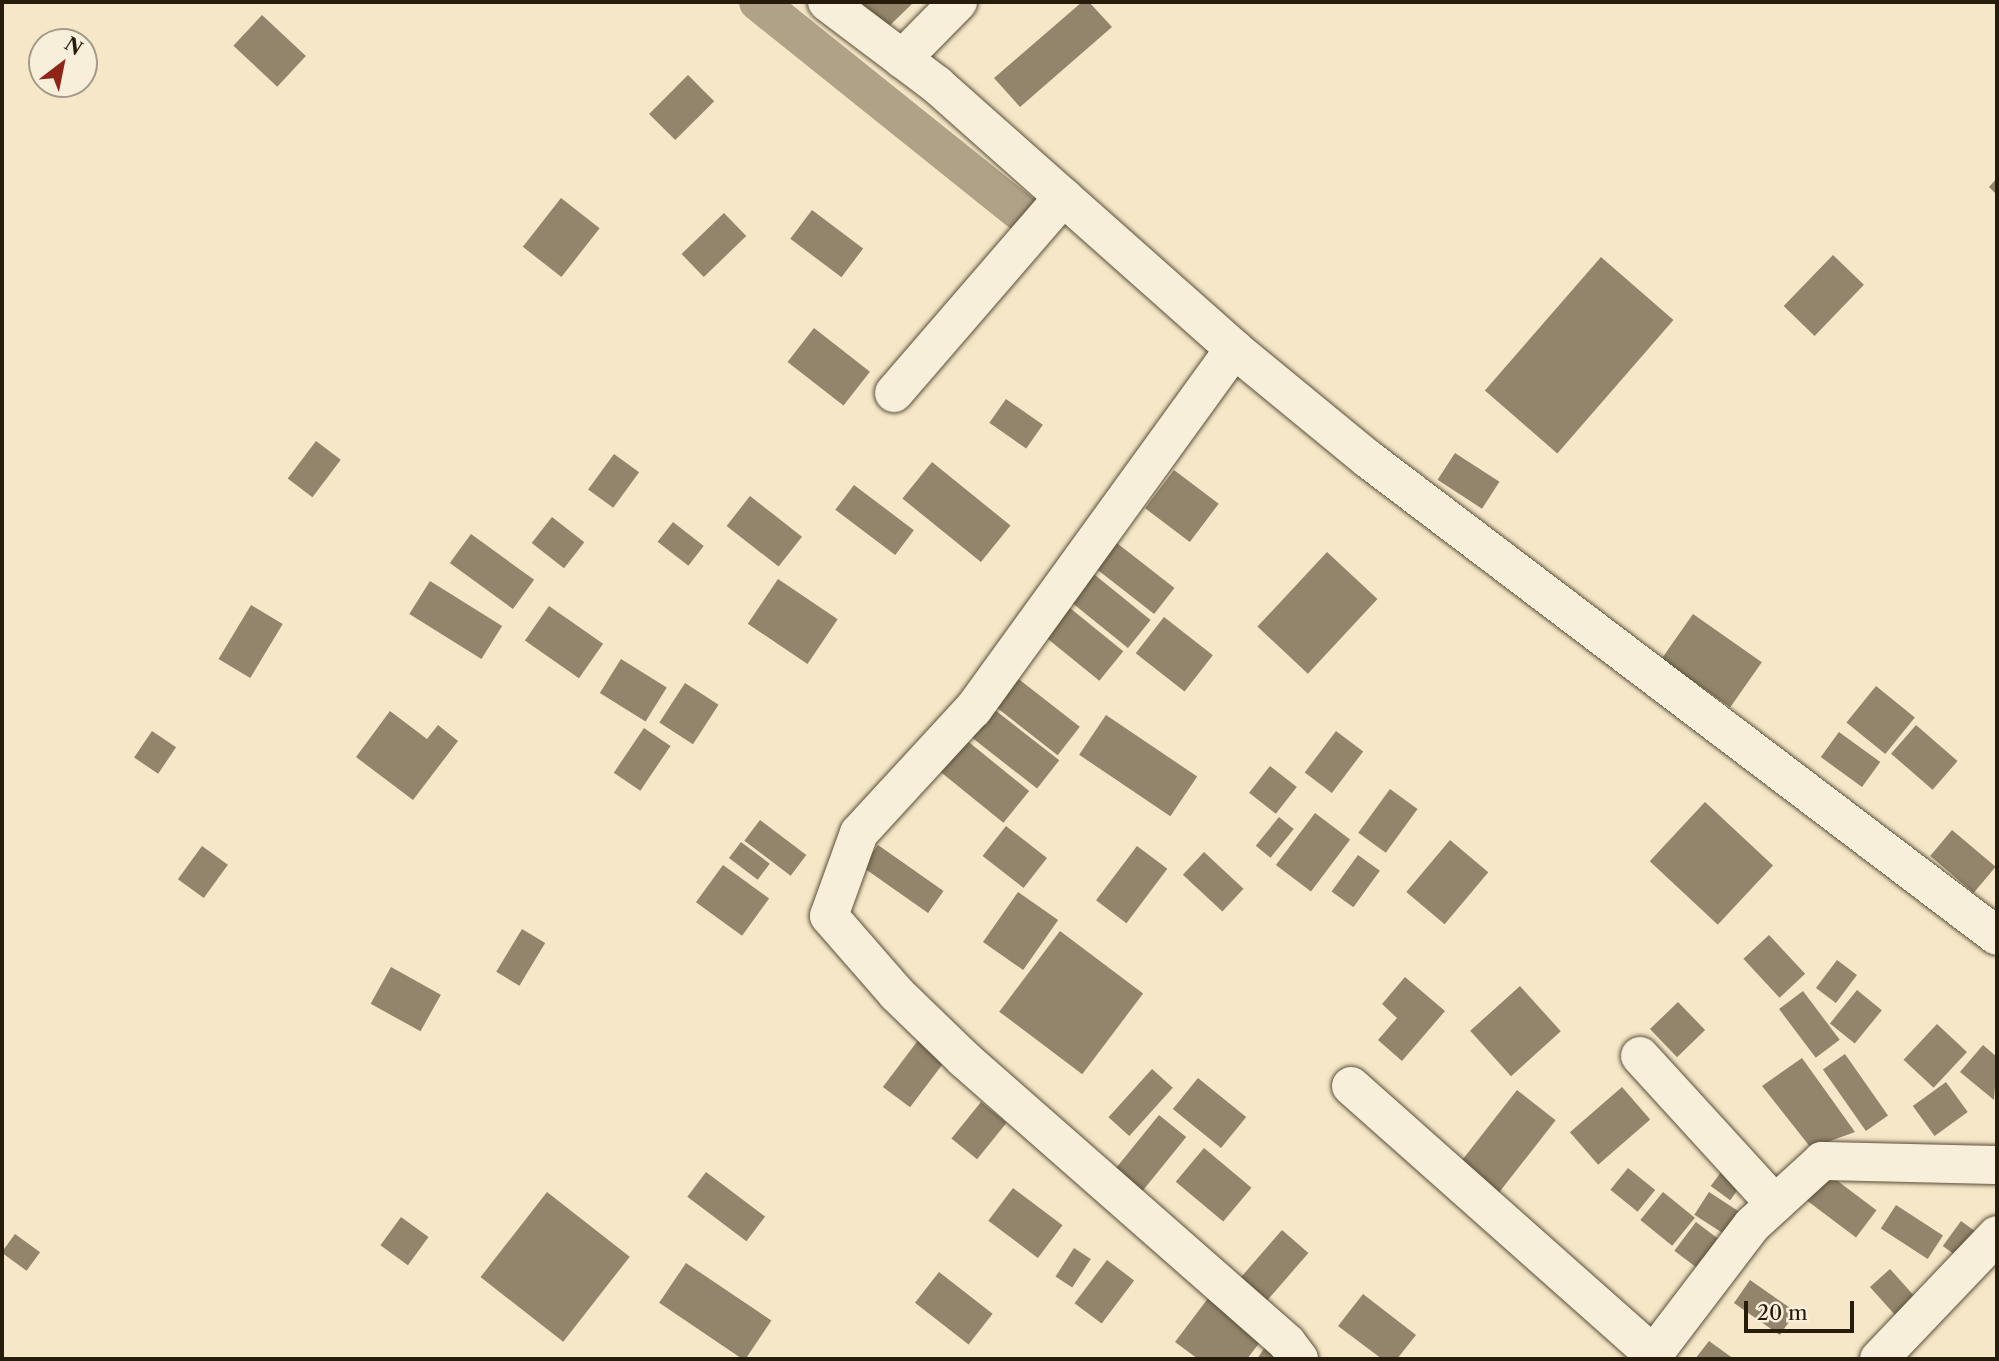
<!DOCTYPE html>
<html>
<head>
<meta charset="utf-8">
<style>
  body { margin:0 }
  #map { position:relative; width:1999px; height:1361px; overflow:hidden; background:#f5e7c7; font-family:"Libre Caslon Text",serif }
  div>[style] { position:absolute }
  .canal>* { height:38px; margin:-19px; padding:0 19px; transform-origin:19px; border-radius:19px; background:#afa287 }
  .building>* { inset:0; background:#92856c; transform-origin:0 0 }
  .roads { filter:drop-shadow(0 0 2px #5a4e39) drop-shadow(0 0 2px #5a4e39) }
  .minor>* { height:38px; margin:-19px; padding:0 19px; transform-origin:19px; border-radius:19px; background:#f8efdb }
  span { translate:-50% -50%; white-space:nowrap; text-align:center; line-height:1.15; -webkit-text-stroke:5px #f8efdb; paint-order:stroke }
  .frame { position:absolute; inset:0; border:4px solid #271b0a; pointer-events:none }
  .north { position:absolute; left:28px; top:28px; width:70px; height:70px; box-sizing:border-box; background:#f8efdb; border:2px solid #a49a87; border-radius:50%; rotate:32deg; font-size:19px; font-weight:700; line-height:28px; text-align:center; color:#271b0a }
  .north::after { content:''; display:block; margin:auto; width:24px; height:32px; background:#8f2418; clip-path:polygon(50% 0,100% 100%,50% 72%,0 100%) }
  .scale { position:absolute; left:1744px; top:1301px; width:110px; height:32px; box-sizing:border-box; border:4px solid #271b0a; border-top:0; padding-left:9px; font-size:21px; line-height:24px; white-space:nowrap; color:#271b0a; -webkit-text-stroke:5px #f8efdb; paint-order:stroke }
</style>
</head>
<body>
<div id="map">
  <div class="canal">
    <div style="left:758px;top:2px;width:336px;rotate:38.7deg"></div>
  </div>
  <div class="building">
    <div style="clip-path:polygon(853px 2px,914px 2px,883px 32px)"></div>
    <div style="clip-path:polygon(1082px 2px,1089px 2px,1112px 27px,1020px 107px,994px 78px)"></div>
    <div style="left:262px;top:15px;width:60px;height:42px;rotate:43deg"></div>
    <div style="left:688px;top:75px;width:37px;height:55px;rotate:45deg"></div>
    <div style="clip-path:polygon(1997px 178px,1997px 195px,1989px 187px)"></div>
    <div style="left:561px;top:198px;width:49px;height:62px;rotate:38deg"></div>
    <div style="left:812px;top:210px;width:64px;height:36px;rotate:37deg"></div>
    <div style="left:724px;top:213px;width:32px;height:59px;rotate:46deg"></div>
    <div style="left:1833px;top:255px;width:43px;height:71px;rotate:44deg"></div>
    <div style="left:1601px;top:257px;width:96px;height:177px;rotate:41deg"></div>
    <div style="left:814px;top:328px;width:71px;height:43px;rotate:38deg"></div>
    <div style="left:1006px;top:399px;width:45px;height:29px;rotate:35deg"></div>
    <div style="left:316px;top:441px;width:31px;height:47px;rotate:37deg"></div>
    <div style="left:1455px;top:453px;width:53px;height:32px;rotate:33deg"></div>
    <div style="left:614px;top:454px;width:31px;height:44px;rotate:36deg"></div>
    <div style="left:932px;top:462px;width:101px;height:47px;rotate:39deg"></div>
    <div style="left:1174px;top:470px;width:56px;height:48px;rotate:37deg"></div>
    <div style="left:854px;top:485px;width:75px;height:31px;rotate:37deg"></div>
    <div style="left:750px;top:496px;width:66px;height:38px;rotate:38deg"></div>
    <div style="left:552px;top:517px;width:41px;height:33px;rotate:38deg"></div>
    <div style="left:673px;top:522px;width:39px;height:25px;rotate:38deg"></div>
    <div style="left:471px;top:534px;width:78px;height:36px;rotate:36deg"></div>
    <div style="left:1113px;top:540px;width:78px;height:33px;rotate:38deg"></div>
    <div style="left:1327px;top:552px;width:69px;height:102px;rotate:43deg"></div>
    <div style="left:1090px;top:571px;width:78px;height:36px;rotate:39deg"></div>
    <div style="left:778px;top:579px;width:72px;height:54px;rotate:34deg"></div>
    <div style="left:430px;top:581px;width:85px;height:39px;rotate:32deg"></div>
    <div style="left:1065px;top:604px;width:75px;height:38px;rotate:39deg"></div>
    <div style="left:251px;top:605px;width:37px;height:63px;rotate:31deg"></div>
    <div style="left:549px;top:606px;width:66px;height:42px;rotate:35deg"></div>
    <div style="left:1693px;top:614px;width:84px;height:55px;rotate:35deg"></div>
    <div style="left:1164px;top:617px;width:62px;height:46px;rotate:38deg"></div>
    <div style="left:621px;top:659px;width:54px;height:40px;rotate:32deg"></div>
    <div style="left:1016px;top:677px;width:81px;height:36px;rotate:38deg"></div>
    <div style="left:685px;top:683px;width:40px;height:47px;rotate:33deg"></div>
    <div style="left:1876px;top:686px;width:50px;height:47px;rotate:39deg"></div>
    <div style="left:986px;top:703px;width:93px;height:36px;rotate:38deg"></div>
    <div style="clip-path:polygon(390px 711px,427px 739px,438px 725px,458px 741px,413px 800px,356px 757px)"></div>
    <div style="left:1106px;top:715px;width:110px;height:48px;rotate:34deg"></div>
    <div style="left:1916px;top:725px;width:55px;height:38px;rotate:41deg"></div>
    <div style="left:644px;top:728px;width:32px;height:54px;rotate:34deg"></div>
    <div style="left:152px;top:731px;width:29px;height:32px;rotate:34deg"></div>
    <div style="left:1336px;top:731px;width:34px;height:52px;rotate:37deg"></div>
    <div style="left:1839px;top:732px;width:51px;height:31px;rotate:36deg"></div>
    <div style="left:960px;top:735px;width:89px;height:41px;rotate:39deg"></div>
    <div style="left:1270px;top:766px;width:34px;height:34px;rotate:38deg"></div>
    <div style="left:1390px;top:789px;width:34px;height:54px;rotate:36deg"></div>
    <div style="left:1705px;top:802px;width:93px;height:81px;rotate:43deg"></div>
    <div style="left:1315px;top:813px;width:44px;height:65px;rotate:37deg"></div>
    <div style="left:1279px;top:817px;width:19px;height:37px;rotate:39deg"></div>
    <div style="left:760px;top:820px;width:58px;height:26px;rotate:37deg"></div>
    <div style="left:1006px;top:826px;width:52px;height:38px;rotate:38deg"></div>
    <div style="left:1952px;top:830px;width:57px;height:34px;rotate:40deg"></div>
    <div style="left:1450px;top:840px;width:50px;height:68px;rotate:40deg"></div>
    <div style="left:741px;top:842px;width:36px;height:20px;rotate:37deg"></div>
    <div style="left:878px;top:845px;width:80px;height:27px;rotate:35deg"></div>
    <div style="left:202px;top:846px;width:32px;height:41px;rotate:36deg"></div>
    <div style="left:1137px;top:846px;width:38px;height:68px;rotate:37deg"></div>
    <div style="left:1204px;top:852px;width:54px;height:31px;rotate:43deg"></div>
    <div style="left:1358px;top:855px;width:27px;height:45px;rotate:36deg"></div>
    <div style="left:723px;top:865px;width:57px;height:46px;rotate:36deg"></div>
    <div style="left:1018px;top:892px;width:49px;height:61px;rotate:35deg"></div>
    <div style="left:522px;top:929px;width:27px;height:50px;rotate:31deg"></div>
    <div style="left:1060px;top:931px;width:104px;height:101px;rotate:37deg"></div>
    <div style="left:1769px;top:935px;width:53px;height:35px;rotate:47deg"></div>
    <div style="left:1837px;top:960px;width:25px;height:35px;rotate:37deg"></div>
    <div style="left:391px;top:967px;width:57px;height:42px;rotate:29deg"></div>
    <div style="clip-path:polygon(1405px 977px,1445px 1011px,1402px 1061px,1378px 1040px,1397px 1018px,1382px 1004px)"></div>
    <div style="left:1520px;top:986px;width:61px;height:67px;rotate:48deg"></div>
    <div style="left:1857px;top:990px;width:32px;height:43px;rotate:39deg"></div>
    <div style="left:1803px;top:991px;width:61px;height:30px;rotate:53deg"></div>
    <div style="left:1678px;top:1002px;width:39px;height:39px;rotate:46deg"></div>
    <div style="left:1937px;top:1024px;width:41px;height:49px;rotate:43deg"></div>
    <div style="left:922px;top:1035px;width:34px;height:65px;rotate:37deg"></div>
    <div style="clip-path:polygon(1983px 1045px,1997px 1057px,1994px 1100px,1960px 1072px)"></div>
    <div style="left:1845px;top:1054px;width:75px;height:27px;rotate:55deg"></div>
    <div style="clip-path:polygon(1802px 1058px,1855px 1132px,1811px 1148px,1762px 1086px)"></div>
    <div style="left:1152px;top:1069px;width:28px;height:65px;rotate:42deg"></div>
    <div style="left:1198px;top:1078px;width:62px;height:40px;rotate:39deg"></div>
    <div style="left:1946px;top:1082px;width:37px;height:41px;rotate:54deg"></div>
    <div style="left:1622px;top:1087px;width:43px;height:69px;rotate:49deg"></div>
    <div style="left:1517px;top:1090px;width:49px;height:95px;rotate:38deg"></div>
    <div style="left:981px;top:1102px;width:33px;height:47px;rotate:39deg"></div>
    <div style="left:1159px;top:1115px;width:35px;height:82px;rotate:39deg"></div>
    <div style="left:1204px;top:1148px;width:62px;height:44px;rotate:40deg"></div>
    <div style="left:1729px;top:1161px;width:24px;height:31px;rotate:36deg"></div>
    <div style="left:1628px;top:1168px;width:35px;height:28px;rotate:39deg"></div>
    <div style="left:1823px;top:1170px;width:67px;height:34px;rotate:37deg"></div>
    <div style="left:706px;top:1172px;width:74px;height:31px;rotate:37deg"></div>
    <div style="left:1013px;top:1188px;width:62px;height:41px;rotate:37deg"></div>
    <div style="left:547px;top:1192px;width:105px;height:108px;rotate:38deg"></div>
    <div style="left:1663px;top:1192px;width:41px;height:36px;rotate:39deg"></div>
    <div style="left:1709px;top:1192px;width:38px;height:27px;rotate:33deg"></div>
    <div style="left:1896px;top:1205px;width:56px;height:28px;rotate:33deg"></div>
    <div style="left:401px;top:1217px;width:34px;height:35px;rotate:36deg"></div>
    <div style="left:1961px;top:1221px;width:24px;height:31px;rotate:36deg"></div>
    <div style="left:1696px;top:1222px;width:31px;height:36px;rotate:37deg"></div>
    <div style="left:1282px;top:1230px;width:35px;height:79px;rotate:41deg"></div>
    <div style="left:15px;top:1234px;width:31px;height:23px;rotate:36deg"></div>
    <div style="left:1074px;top:1248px;width:20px;height:34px;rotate:33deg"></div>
    <div style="left:1107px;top:1260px;width:34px;height:54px;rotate:37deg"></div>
    <div style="left:686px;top:1263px;width:103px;height:48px;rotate:34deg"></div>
    <div style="left:1890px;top:1269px;width:45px;height:27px;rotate:48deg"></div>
    <div style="left:939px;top:1272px;width:68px;height:39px;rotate:38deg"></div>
    <div style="left:1750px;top:1280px;width:56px;height:28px;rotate:35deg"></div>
    <div style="clip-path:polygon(1212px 1293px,1267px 1333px,1247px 1359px,1198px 1359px,1175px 1342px)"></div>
    <div style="clip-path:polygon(1363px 1294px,1416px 1335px,1397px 1359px,1382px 1359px,1338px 1326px)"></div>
    <div style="clip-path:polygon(1709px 1341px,1734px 1359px,1695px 1359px)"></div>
    <div style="clip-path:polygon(1267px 1344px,1283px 1359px,1257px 1359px)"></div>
  </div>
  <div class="roads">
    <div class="minor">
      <div style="left:827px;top:2px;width:138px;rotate:37deg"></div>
      <div style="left:937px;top:85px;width:397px;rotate:41.6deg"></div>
      <div style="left:1234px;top:349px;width:173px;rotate:39.4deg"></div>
      <div style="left:1368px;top:459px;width:789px;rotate:37.17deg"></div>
      <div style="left:902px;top:59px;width:80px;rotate:-45.5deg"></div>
      <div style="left:1234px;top:349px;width:445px;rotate:125.9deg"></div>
      <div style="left:973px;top:709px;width:168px;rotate:132.6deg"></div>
      <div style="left:859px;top:833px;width:88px;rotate:109.9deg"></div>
      <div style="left:829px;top:916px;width:103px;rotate:48.9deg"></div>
      <div style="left:897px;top:994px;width:93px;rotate:44.1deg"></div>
      <div style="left:964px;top:1059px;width:430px;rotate:41.3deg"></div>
      <div style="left:1287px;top:1343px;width:20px;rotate:53deg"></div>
      <div style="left:894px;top:393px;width:259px;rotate:-49.2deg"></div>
      <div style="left:1640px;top:1056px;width:200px;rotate:47.6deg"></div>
      <div style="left:1351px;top:1086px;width:404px;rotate:41.6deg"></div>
      <div style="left:1650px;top:1359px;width:168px;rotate:-52.7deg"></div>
      <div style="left:1752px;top:1225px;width:95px;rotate:-42.4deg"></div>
      <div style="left:1822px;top:1161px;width:175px;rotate:1.3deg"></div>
      <div style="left:1879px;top:1359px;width:171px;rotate:-46.4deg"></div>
    </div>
  </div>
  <div class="frame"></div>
  <div class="north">N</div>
  <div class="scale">20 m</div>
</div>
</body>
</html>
